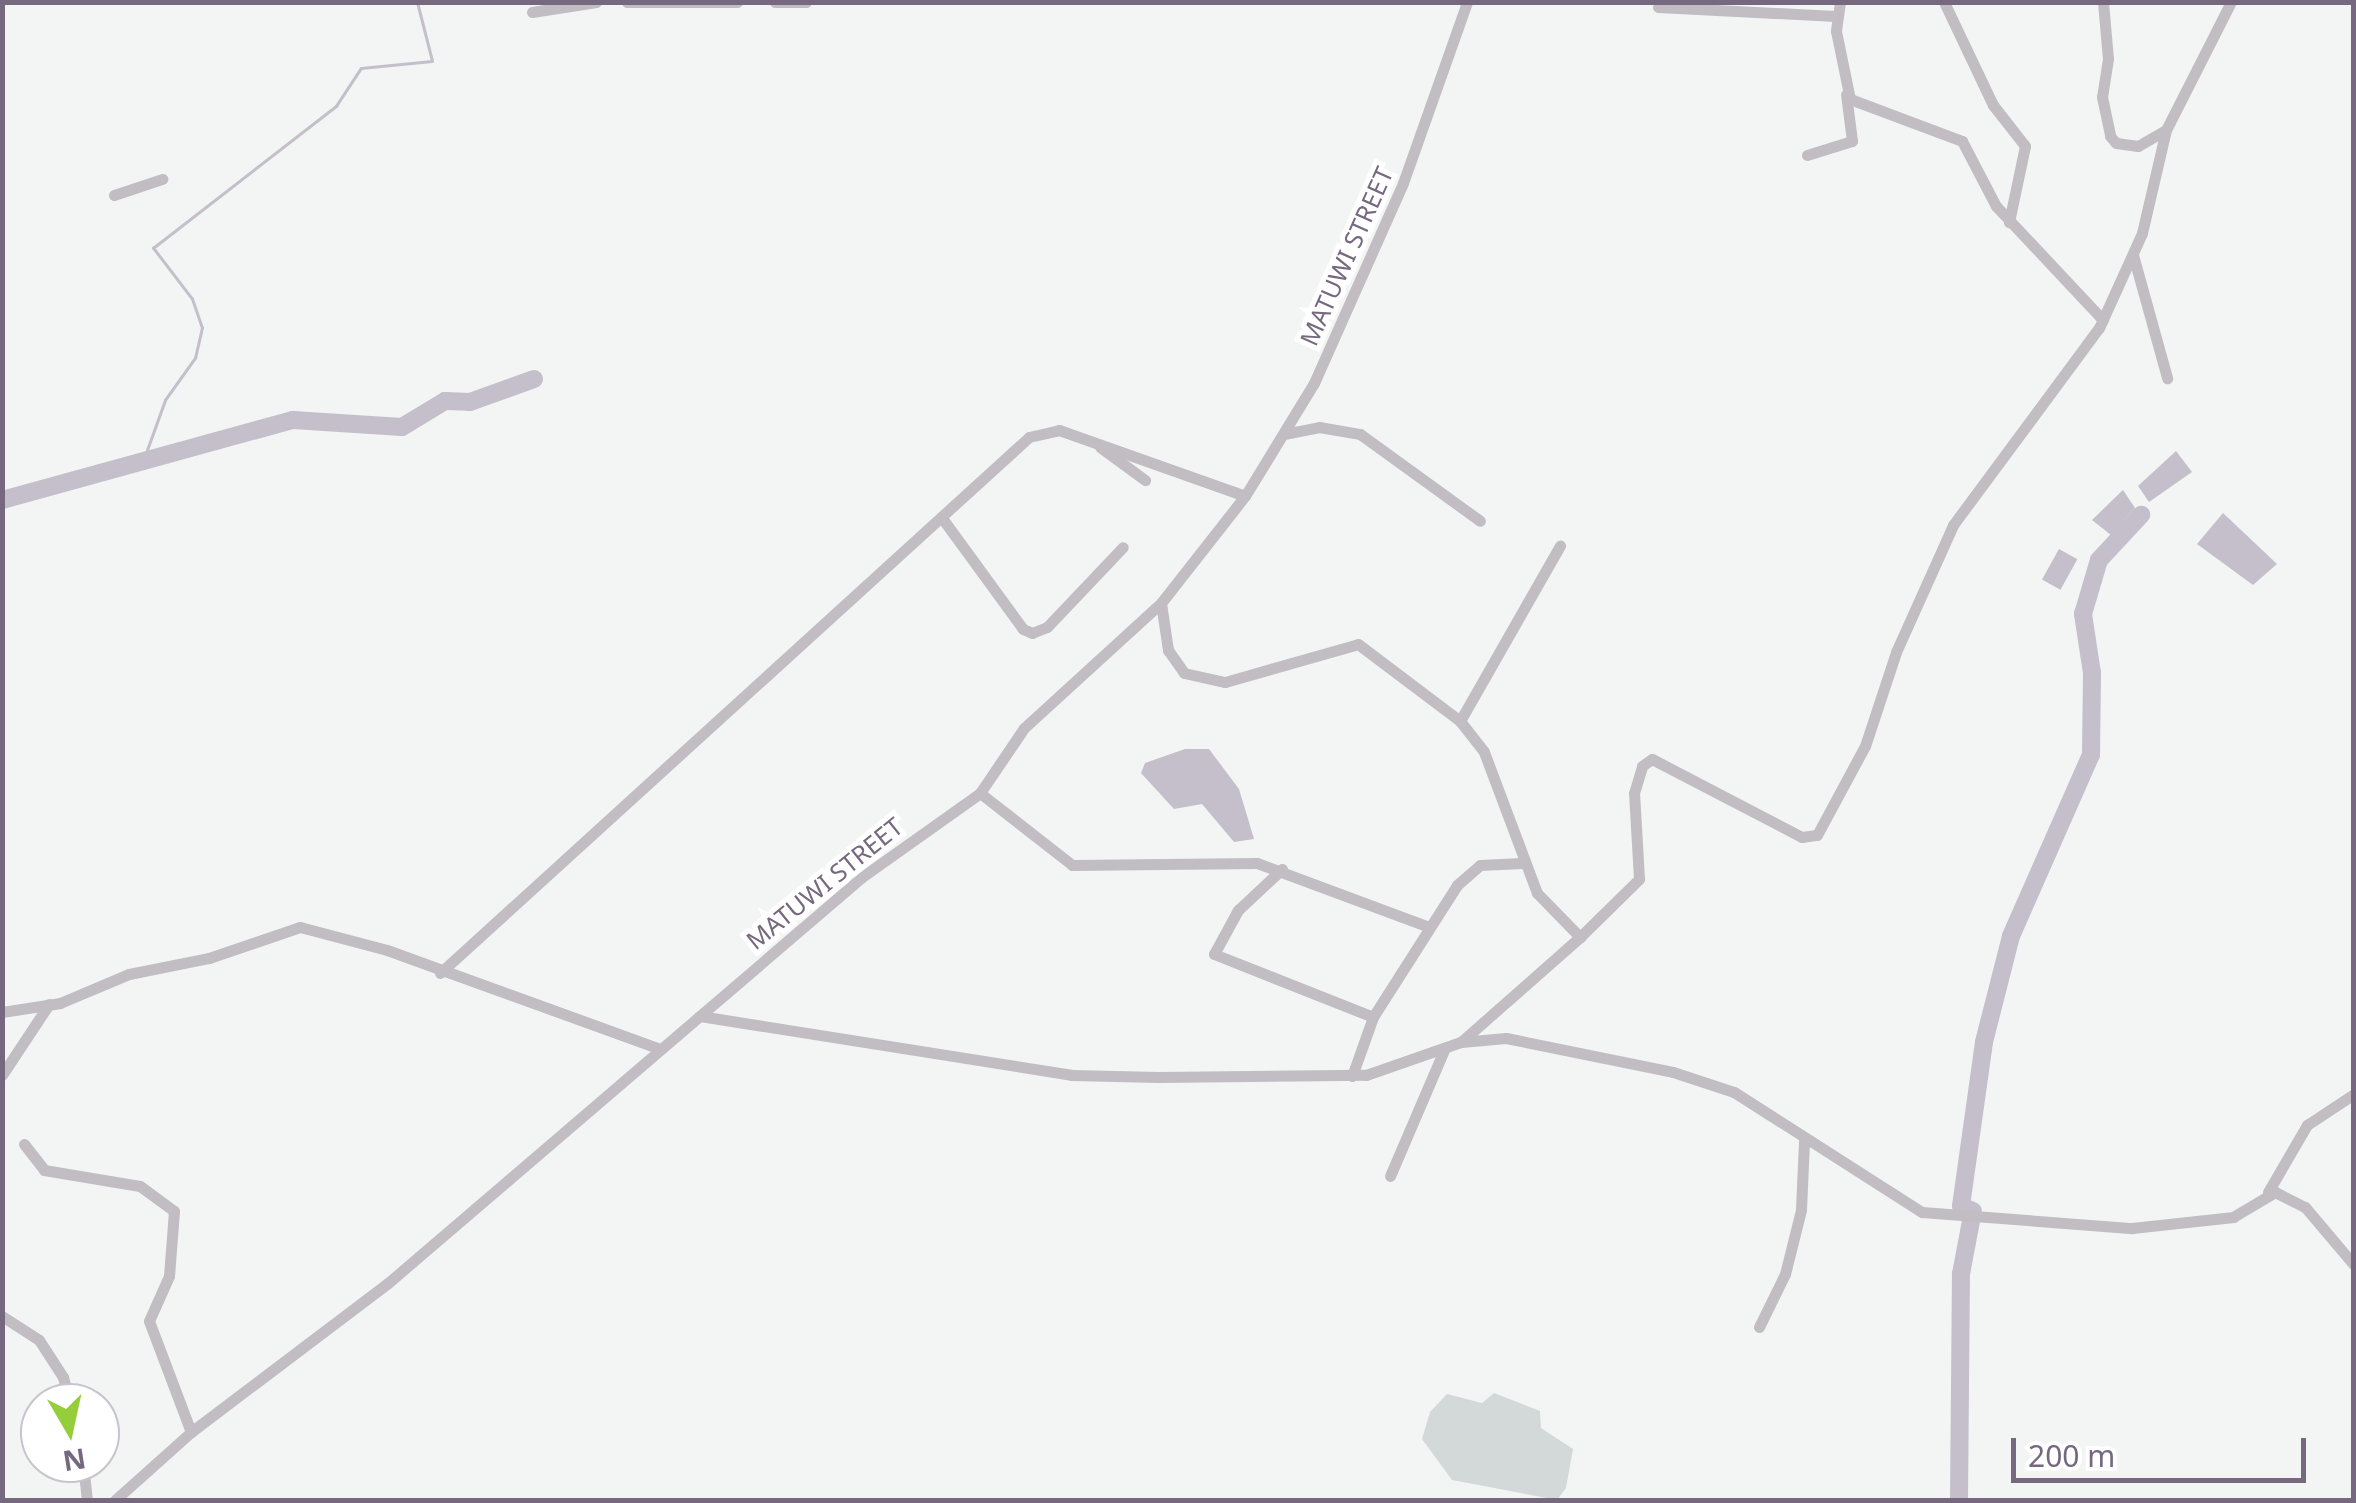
<!DOCTYPE html>
<html>
<head>
<meta charset="utf-8">
<style>
  body { margin:0 }
  #map { position:relative; width:2356px; height:1503px; overflow:hidden; background:#f2f5f3; font-family:"Noto Sans",sans-serif }
  div>[style] { position:absolute }
  .green>* { inset:0; background:#d2d9d8 }
  .water>* { inset:0; background:#c4bfcb; transform-origin:0 0 }
  .stream>* { height:2.5px; margin:-1.25px; padding:0 1.25px; transform-origin:1.25px; border-radius:1.25px; background:#c4bfcb }
  .river>* { height:18px; margin:-9px; padding:0 9px; transform-origin:9px; border-radius:9px; background:#c4bfcb }
  .minor>* { height:11px; margin:-5.5px; padding:0 5.5px; transform-origin:5.5px; border-radius:5.5px; background:#c1bdc3 }
  span { translate:-50% -50%; white-space:nowrap; text-align:center; line-height:1.15; -webkit-text-stroke:10px #fff; paint-order:stroke }
  .street-label { font-size:25px; color:#76687f }
  .frame { position:absolute; inset:0; border:5px solid #76687f; pointer-events:none }
  .north { position:absolute; left:20px; top:1383px; width:100px; height:100px; box-sizing:border-box; background:#fff; border:2px solid #c8c3cc; border-radius:50%; rotate:171deg; font-size:28px; font-weight:700; line-height:40px; text-align:center; color:#76687f }
  .north::after { content:''; display:block; margin:auto; width:35px; height:45px; background:#96cd3b; clip-path:polygon(50% 0,100% 100%,50% 72%,0 100%) }
  .scale { position:absolute; left:2011px; top:1438px; width:295px; height:45px; box-sizing:border-box; border:5px solid #76687f; border-top:0; padding-left:12px; font-size:30px; line-height:35px; white-space:nowrap; color:#76687f; -webkit-text-stroke:8px #fff; paint-order:stroke }
</style>
</head>
<body>
<div id="map">
  <div class="green">
    <div style="clip-path:polygon(1494px 1393px,1540px 1411px,1541px 1428px,1573px 1449px,1566px 1488px,1557px 1500px,1452px 1480px,1422px 1439px,1430px 1412px,1447px 1394px,1482px 1403px)"></div>
  </div>
  <div class="water">
    <div style="clip-path:polygon(2176px 451px,2192px 472px,2149px 502px,2138px 486px)"></div>
    <div style="clip-path:polygon(2123px 490px,2135px 508px,2111px 535px,2092px 520px)"></div>
    <div style="clip-path:polygon(2223px 513px,2277px 564px,2253px 585px,2197px 544px)"></div>
    <div style="left:2059px;top:549px;width:21px;height:35px;rotate:29deg"></div>
    <div style="clip-path:polygon(1185px 749px,1209px 749px,1239px 789px,1254px 839px,1234px 842px,1202px 804px,1174px 809px,1141px 773px,1145px 763px)"></div>
  </div>
  <div class="stream">
    <div style="left:142px;top:464px;width:68px;rotate:-70.2deg"></div>
    <div style="left:165px;top:400px;width:52px;rotate:-54.5deg"></div>
    <div style="left:195px;top:358px;width:31px;rotate:-77deg"></div>
    <div style="left:202px;top:328px;width:31px;rotate:-109deg"></div>
    <div style="left:192px;top:299px;width:64px;rotate:-127.4deg"></div>
    <div style="left:153px;top:248px;width:232px;rotate:-37.8deg"></div>
    <div style="left:336px;top:106px;width:45px;rotate:-56.7deg"></div>
    <div style="left:361px;top:68px;width:71px;rotate:-5.6deg"></div>
    <div style="left:432px;top:61px;width:61px;rotate:-104.3deg"></div>
  </div>
  <div class="river">
    <div style="left:2px;top:500px;width:302px;rotate:-15.4deg"></div>
    <div style="left:293px;top:420px;width:109px;rotate:3.7deg"></div>
    <div style="left:402px;top:427px;width:50px;rotate:-31.2deg"></div>
    <div style="left:445px;top:401px;width:25px;rotate:2deg"></div>
    <div style="left:470px;top:402px;width:68px;rotate:-19.8deg"></div>
    <div style="left:1973px;top:1211px;width:13px;rotate:-157deg"></div>
    <div style="left:1961px;top:1206px;width:166px;rotate:-82deg"></div>
    <div style="left:1984px;top:1042px;width:109px;rotate:-75.7deg"></div>
    <div style="left:2011px;top:936px;width:198px;rotate:-66.2deg"></div>
    <div style="left:2091px;top:755px;width:82px;rotate:-89.3deg"></div>
    <div style="left:2092px;top:673px;width:60px;rotate:-98.7deg"></div>
    <div style="left:2083px;top:614px;width:56px;rotate:-73.5deg"></div>
    <div style="left:2099px;top:560px;width:62px;rotate:-47deg"></div>
    <div style="left:1959px;top:1500px;width:226px;rotate:-89.5deg"></div>
    <div style="left:1961px;top:1274px;width:54px;rotate:-79.3deg"></div>
  </div>
  <div class="minor">
    <div style="left:627px;top:2px;width:110px"></div>
    <div style="left:775px;top:2px;width:31px"></div>
    <div style="left:1840px;top:2px;width:29px;rotate:98deg"></div>
    <div style="left:1836px;top:31px;width:69px;rotate:78.4deg"></div>
    <div style="left:1850px;top:99px;width:120px;rotate:20.6deg"></div>
    <div style="left:1962px;top:141px;width:73px;rotate:62.4deg"></div>
    <div style="left:1996px;top:206px;width:156px;rotate:46.8deg"></div>
    <div style="left:1944px;top:2px;width:114px;rotate:64.6deg"></div>
    <div style="left:1993px;top:105px;width:52px;rotate:52deg"></div>
    <div style="left:2025px;top:146px;width:78px;rotate:101.9deg"></div>
    <div style="left:2103px;top:2px;width:57px;rotate:85deg"></div>
    <div style="left:2108px;top:59px;width:38px;rotate:99deg"></div>
    <div style="left:2102px;top:97px;width:40px;rotate:78deg"></div>
    <div style="left:2110px;top:136px;width:9px;rotate:49deg"></div>
    <div style="left:2116px;top:143px;width:22px;rotate:8deg"></div>
    <div style="left:2138px;top:146px;width:32px;rotate:-30deg"></div>
    <div style="left:1658px;top:7px;width:178px;rotate:2.9deg"></div>
    <div style="left:532px;top:12px;width:65px;rotate:-8.9deg"></div>
    <div style="left:1807px;top:155px;width:47px;rotate:-17.3deg"></div>
    <div style="left:1852px;top:141px;width:47px;rotate:-97.3deg"></div>
    <div style="left:114px;top:195px;width:51px;rotate:-18.4deg"></div>
    <div style="left:2133px;top:255px;width:128px;rotate:74.5deg"></div>
    <div style="left:1284px;top:434px;width:36px;rotate:-11deg"></div>
    <div style="left:1319px;top:427px;width:42px;rotate:9.7deg"></div>
    <div style="left:1360px;top:434px;width:148px;rotate:35.9deg"></div>
    <div style="left:1100px;top:447px;width:56px;rotate:36.3deg"></div>
    <div style="left:942px;top:518px;width:137px;rotate:53.9deg"></div>
    <div style="left:1023px;top:629px;width:10px;rotate:24deg"></div>
    <div style="left:1032px;top:633px;width:16px;rotate:-22deg"></div>
    <div style="left:1047px;top:627px;width:110px;rotate:-46.5deg"></div>
    <div style="left:1161px;top:603px;width:48px;rotate:81.5deg"></div>
    <div style="left:1168px;top:650px;width:28px;rotate:55deg"></div>
    <div style="left:1184px;top:673px;width:42px;rotate:12.4deg"></div>
    <div style="left:1225px;top:682px;width:138px;rotate:-15.9deg"></div>
    <div style="left:1358px;top:644px;width:128px;rotate:37deg"></div>
    <div style="left:1460px;top:721px;width:39px;rotate:52deg"></div>
    <div style="left:1484px;top:752px;width:151px;rotate:69.4deg"></div>
    <div style="left:1537px;top:893px;width:62px;rotate:45.7deg"></div>
    <div style="left:1580px;top:937px;width:159px;rotate:138.6deg"></div>
    <div style="left:1460px;top:721px;width:202px;rotate:-60.3deg"></div>
    <div style="left:980px;top:793px;width:117px;rotate:38deg"></div>
    <div style="left:1072px;top:865px;width:185px;rotate:-0.6deg"></div>
    <div style="left:1257px;top:863px;width:184px;rotate:20.4deg"></div>
    <div style="left:1282px;top:869px;width:60px;rotate:137deg"></div>
    <div style="left:1238px;top:910px;width:50px;rotate:118.6deg"></div>
    <div style="left:1214px;top:954px;width:171px;rotate:21.6deg"></div>
    <div style="left:1580px;top:937px;width:83px;rotate:-44.5deg"></div>
    <div style="left:1639px;top:879px;width:86px;rotate:-93.3deg"></div>
    <div style="left:1634px;top:793px;width:28px;rotate:-73deg"></div>
    <div style="left:1642px;top:766px;width:12px;rotate:-35deg"></div>
    <div style="left:1652px;top:759px;width:169px;rotate:27.5deg"></div>
    <div style="left:1802px;top:837px;width:15px;rotate:-8deg"></div>
    <div style="left:1817px;top:835px;width:101px;rotate:-61.7deg"></div>
    <div style="left:1865px;top:746px;width:99px;rotate:-71.7deg"></div>
    <div style="left:1896px;top:652px;width:139px;rotate:-65.8deg"></div>
    <div style="left:1953px;top:525px;width:245px;rotate:-53.5deg"></div>
    <div style="left:2099px;top:328px;width:104px;rotate:-65.6deg"></div>
    <div style="left:2142px;top:233px;width:106px;rotate:-76.9deg"></div>
    <div style="left:2166px;top:130px;width:144px;rotate:-63.1deg"></div>
    <div style="left:440px;top:973px;width:796px;rotate:-42.3deg"></div>
    <div style="left:1029px;top:437px;width:31px;rotate:-13deg"></div>
    <div style="left:1059px;top:430px;width:197px;rotate:19.5deg"></div>
    <div style="left:2px;top:1012px;width:59px;rotate:-8.8deg"></div>
    <div style="left:60px;top:1003px;width:75px;rotate:-22.8deg"></div>
    <div style="left:129px;top:974px;width:82px;rotate:-11.3deg"></div>
    <div style="left:209px;top:958px;width:96px;rotate:-18.8deg"></div>
    <div style="left:300px;top:927px;width:90px;rotate:14.8deg"></div>
    <div style="left:387px;top:950px;width:291px;rotate:19.9deg"></div>
    <div style="left:700px;top:1016px;width:377px;rotate:9deg"></div>
    <div style="left:1072px;top:1075px;width:86px;rotate:1.3deg"></div>
    <div style="left:1158px;top:1077px;width:208px;rotate:-0.6deg"></div>
    <div style="left:1366px;top:1075px;width:101px;rotate:-19.2deg"></div>
    <div style="left:1461px;top:1042px;width:45px;rotate:-5.1deg"></div>
    <div style="left:1506px;top:1038px;width:170px;rotate:11.5deg"></div>
    <div style="left:1673px;top:1072px;width:64px;rotate:18.2deg"></div>
    <div style="left:1734px;top:1092px;width:223px;rotate:32.6deg"></div>
    <div style="left:1922px;top:1212px;width:211px;rotate:4.4deg"></div>
    <div style="left:2132px;top:1228px;width:102px;rotate:-6.2deg"></div>
    <div style="left:2233px;top:1217px;width:49px;rotate:-30.8deg"></div>
    <div style="left:2275px;top:1192px;width:34px;rotate:27deg"></div>
    <div style="left:2305px;top:1207px;width:76px;rotate:49.8deg"></div>
    <div style="left:2px;top:1075px;width:85px;rotate:-56.5deg"></div>
    <div style="left:1352px;top:1076px;width:63px;rotate:-70.4deg"></div>
    <div style="left:1373px;top:1017px;width:156px;rotate:-57.5deg"></div>
    <div style="left:1457px;top:885px;width:30px;rotate:-41deg"></div>
    <div style="left:1480px;top:865px;width:42px;rotate:-2.7deg"></div>
    <div style="left:24px;top:1144px;width:33px;rotate:52deg"></div>
    <div style="left:44px;top:1170px;width:97px;rotate:9.5deg"></div>
    <div style="left:140px;top:1186px;width:42px;rotate:36.3deg"></div>
    <div style="left:174px;top:1211px;width:65px;rotate:94.4deg"></div>
    <div style="left:169px;top:1276px;width:49px;rotate:114deg"></div>
    <div style="left:149px;top:1321px;width:119px;rotate:69.3deg"></div>
    <div style="left:1390px;top:1176px;width:137px;rotate:-66.8deg"></div>
    <div style="left:2268px;top:1192px;width:78px;rotate:-59.8deg"></div>
    <div style="left:2307px;top:1125px;width:56px;rotate:-33.4deg"></div>
    <div style="left:2px;top:1316px;width:44px;rotate:33deg"></div>
    <div style="left:39px;top:1340px;width:44px;rotate:57deg"></div>
    <div style="left:63px;top:1377px;width:27px;rotate:75deg"></div>
    <div style="left:1759px;top:1327px;width:59px;rotate:-63.9deg"></div>
    <div style="left:1785px;top:1274px;width:66px;rotate:-76deg"></div>
    <div style="left:1801px;top:1210px;width:69px;rotate:-87.5deg"></div>
    <div style="left:83px;top:1463px;width:37px;rotate:84deg"></div>
    <div style="left:115px;top:1500px;width:102px;rotate:-41.8deg"></div>
    <div style="left:191px;top:1432px;width:247px;rotate:-37.1deg"></div>
    <div style="left:388px;top:1283px;width:624px;rotate:-40.58deg"></div>
    <div style="left:862px;top:877px;width:145px;rotate:-35.4deg"></div>
    <div style="left:980px;top:793px;width:78px;rotate:-55.9deg"></div>
    <div style="left:1024px;top:728px;width:185px;rotate:-42.4deg"></div>
    <div style="left:1161px;top:603px;width:136px;rotate:-51.9deg"></div>
    <div style="left:1245px;top:496px;width:132px;rotate:-58.6deg"></div>
    <div style="left:1314px;top:383px;width:219px;rotate:-66deg"></div>
    <div style="left:1403px;top:183px;width:192px;rotate:-70.5deg"></div>
  </div>
  <div class="street-label">
    <span style="left:1346px;top:256px;rotate:-66deg">MATUWI STREET</span>
    <span style="left:824px;top:883px;rotate:-39deg">MATUWI STREET</span>
  </div>
  <div class="frame"></div>
  <div class="north">N</div>
  <div class="scale">200 m</div>
</div>
</body>
</html>
